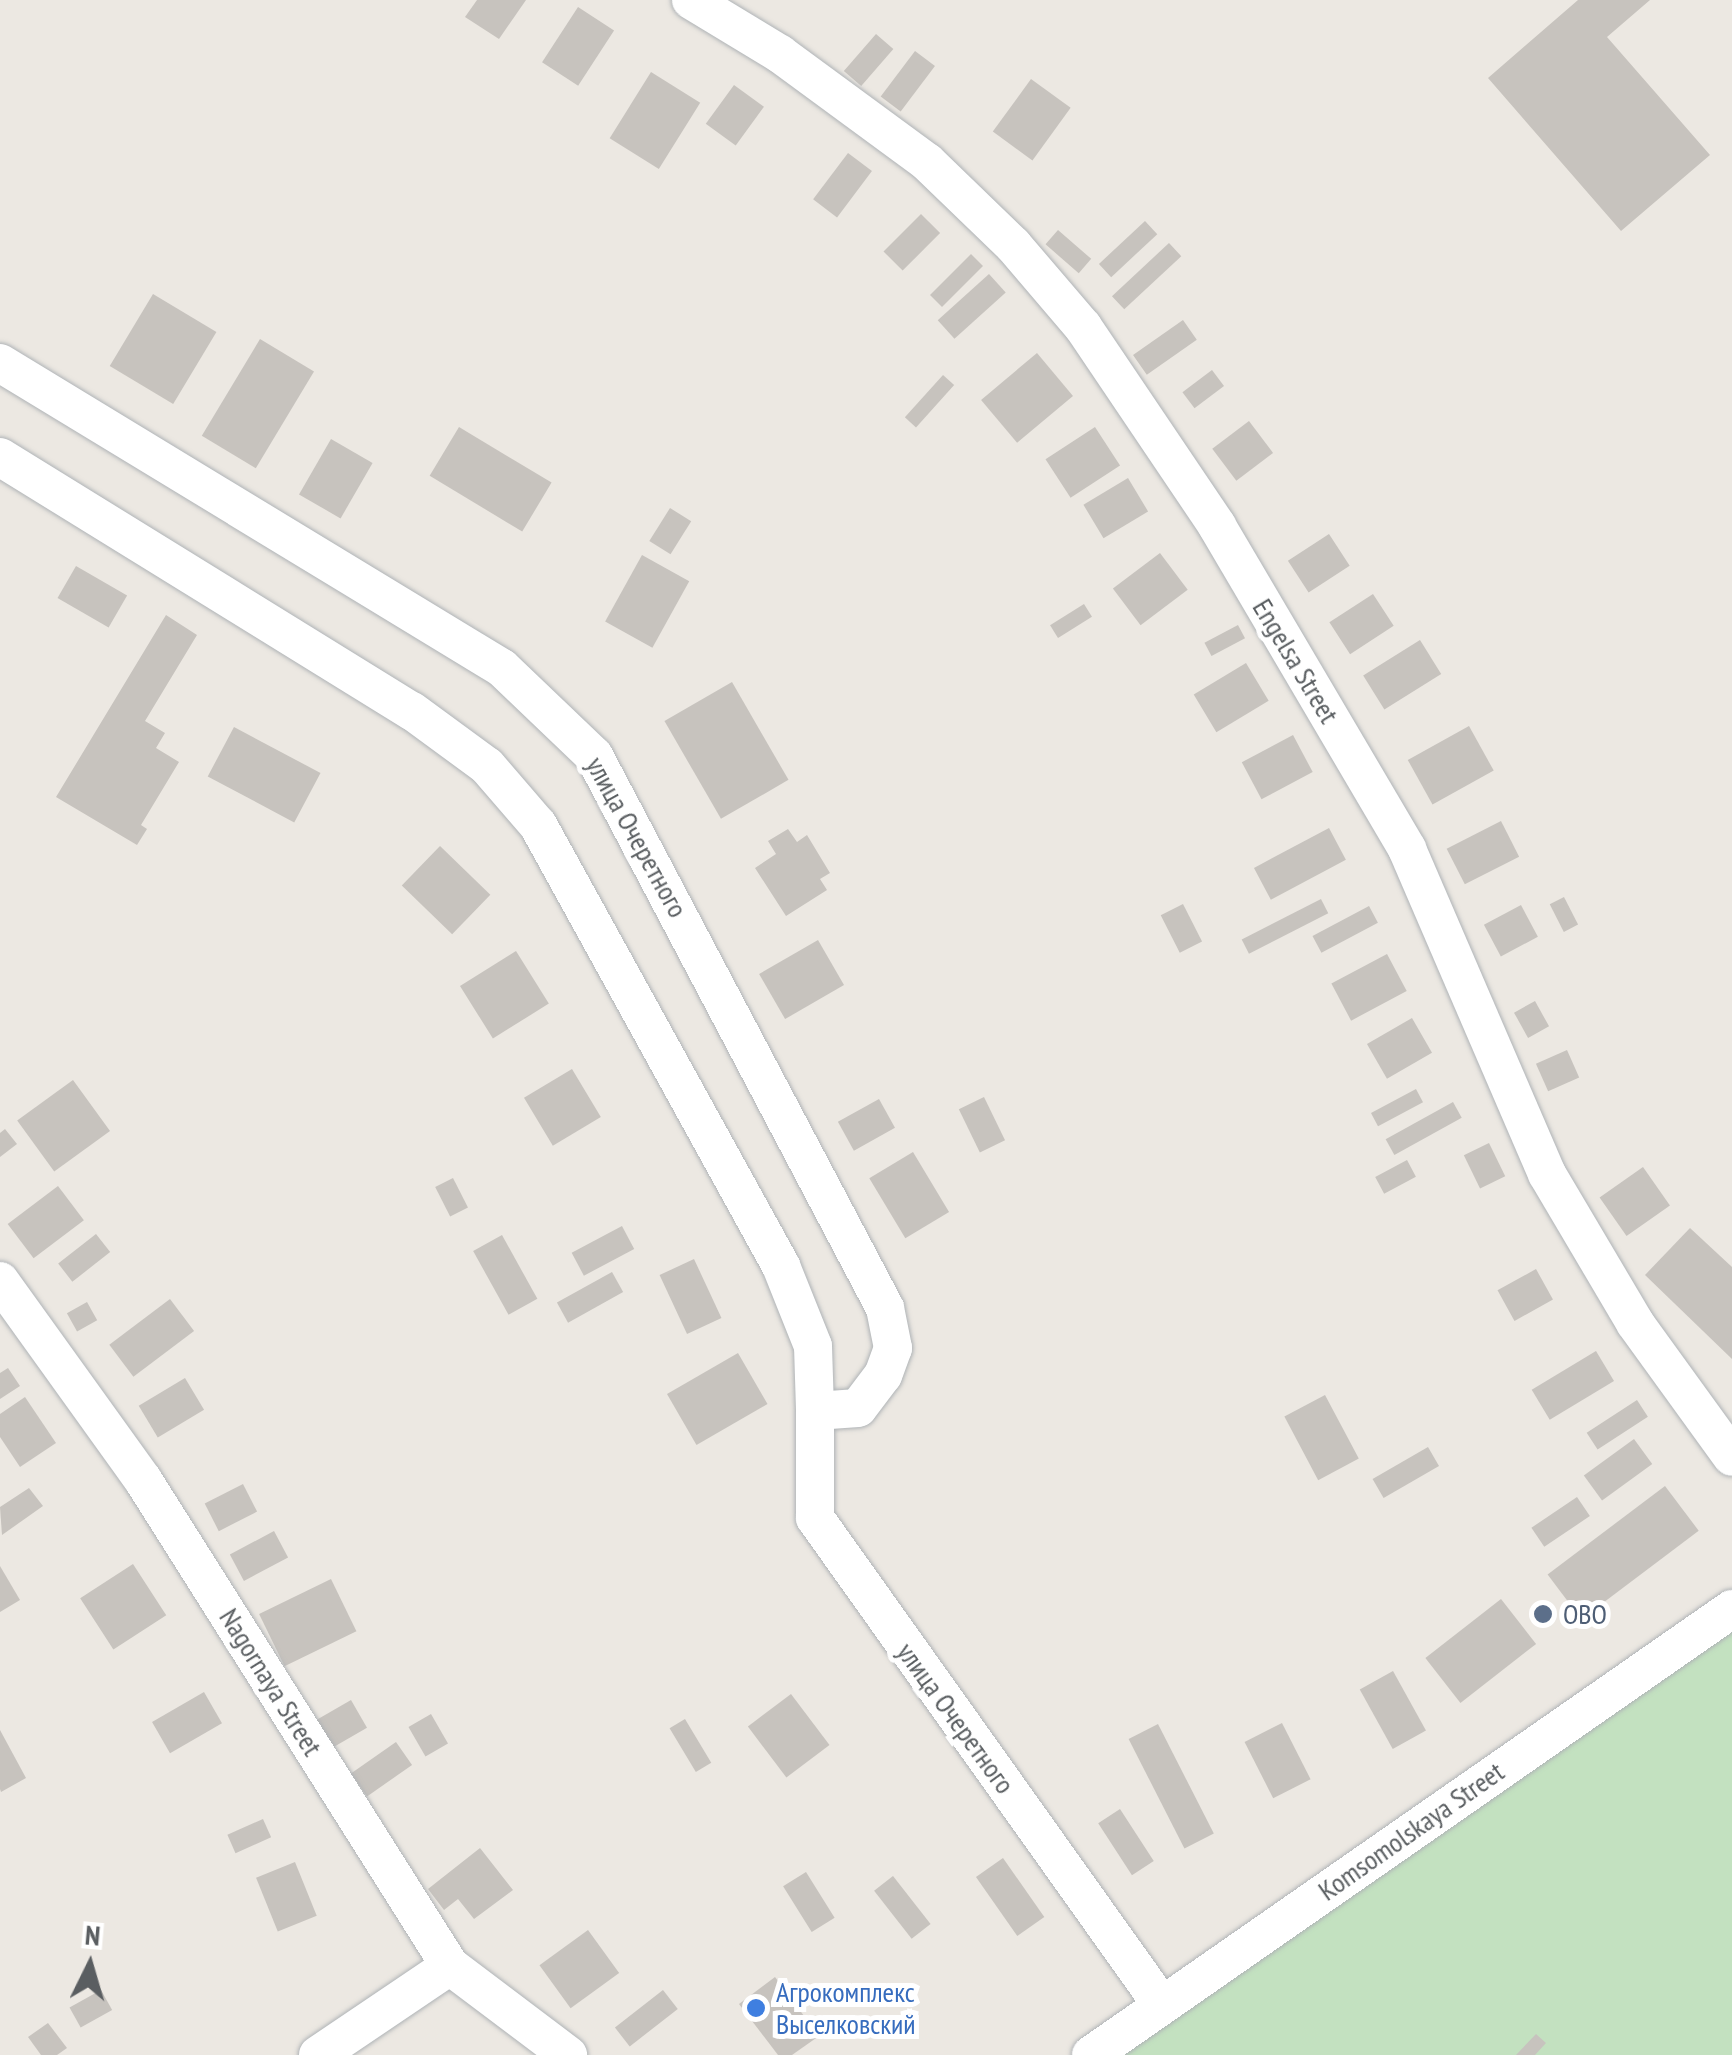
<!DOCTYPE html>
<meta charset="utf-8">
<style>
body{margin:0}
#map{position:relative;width:1732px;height:2055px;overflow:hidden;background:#ece8e2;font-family:"PT Sans Narrow",sans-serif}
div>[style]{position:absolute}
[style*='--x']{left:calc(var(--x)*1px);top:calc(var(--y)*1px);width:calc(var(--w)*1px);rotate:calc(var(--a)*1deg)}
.green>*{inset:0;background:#c3e1c0}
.building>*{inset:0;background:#c7c3be;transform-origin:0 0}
.roads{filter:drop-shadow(0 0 2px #afb3b6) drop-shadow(0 0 2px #afb3b6)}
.street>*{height:38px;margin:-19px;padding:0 19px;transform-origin:19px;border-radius:19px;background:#fff}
.dots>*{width:28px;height:28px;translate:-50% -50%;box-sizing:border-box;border:5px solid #fff;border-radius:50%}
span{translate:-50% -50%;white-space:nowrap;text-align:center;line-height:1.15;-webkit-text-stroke:10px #fff;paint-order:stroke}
.street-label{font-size:28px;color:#5a5e61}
.service-label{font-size:28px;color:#4e5e75}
.left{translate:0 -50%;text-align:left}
.shop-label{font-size:28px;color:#366cbe}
.north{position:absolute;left:40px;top:1915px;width:100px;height:100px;-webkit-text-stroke:8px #fff;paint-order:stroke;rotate:5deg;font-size:28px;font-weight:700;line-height:40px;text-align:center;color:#5a5e61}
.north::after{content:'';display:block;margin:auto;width:35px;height:45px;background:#5a5e61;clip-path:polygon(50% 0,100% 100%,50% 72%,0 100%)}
</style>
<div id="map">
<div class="green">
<div style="clip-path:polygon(1732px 1629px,1732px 2055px,1110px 2055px)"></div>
</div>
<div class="building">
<div style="clip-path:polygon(477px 0,526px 0,499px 39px,465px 17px)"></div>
<div style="clip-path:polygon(1578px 0,1650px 0,1607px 37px,1710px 155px,1621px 231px,1488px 78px)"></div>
<div style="left:578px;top:7px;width:43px;height:66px;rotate:33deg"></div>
<div style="left:876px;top:34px;width:23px;height:49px;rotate:41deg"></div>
<div style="left:915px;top:51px;width:25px;height:57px;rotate:37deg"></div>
<div style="left:651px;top:72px;width:58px;height:78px;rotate:32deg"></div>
<div style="left:1031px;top:79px;width:49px;height:65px;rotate:36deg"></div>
<div style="left:734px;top:85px;width:37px;height:48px;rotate:36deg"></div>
<div style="left:848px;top:153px;width:30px;height:58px;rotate:37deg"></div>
<div style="left:921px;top:214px;width:27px;height:53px;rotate:45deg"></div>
<div style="left:1145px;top:221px;width:18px;height:63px;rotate:47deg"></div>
<div style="left:1058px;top:230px;width:44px;height:19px;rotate:41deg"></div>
<div style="left:1169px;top:243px;width:18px;height:78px;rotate:47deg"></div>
<div style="left:971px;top:254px;width:17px;height:58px;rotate:45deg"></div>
<div style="left:989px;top:274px;width:25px;height:69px;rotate:48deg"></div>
<div style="left:153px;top:294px;width:74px;height:84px;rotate:31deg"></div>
<div style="left:1183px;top:320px;width:24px;height:61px;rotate:55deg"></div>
<div style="left:260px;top:339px;width:63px;height:113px;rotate:31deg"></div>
<div style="left:1037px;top:353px;width:56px;height:73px;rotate:50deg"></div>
<div style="left:1212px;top:370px;width:20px;height:37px;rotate:53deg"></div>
<div style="left:943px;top:375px;width:15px;height:57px;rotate:42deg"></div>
<div style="left:1249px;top:421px;width:40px;height:46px;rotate:53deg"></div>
<div style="left:459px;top:427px;width:108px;height:57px;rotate:31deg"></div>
<div style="left:1095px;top:427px;width:46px;height:59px;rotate:57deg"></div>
<div style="left:331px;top:439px;width:48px;height:64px;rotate:30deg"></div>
<div style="left:1128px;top:478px;width:39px;height:52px;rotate:59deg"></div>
<div style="left:670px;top:508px;width:25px;height:39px;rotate:32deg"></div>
<div style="left:1329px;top:534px;width:38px;height:49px;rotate:57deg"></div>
<div style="left:1160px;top:553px;width:46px;height:59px;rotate:53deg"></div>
<div style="left:642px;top:555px;width:54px;height:76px;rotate:29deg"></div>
<div style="left:76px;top:566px;width:59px;height:37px;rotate:30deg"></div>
<div style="left:1373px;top:594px;width:38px;height:52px;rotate:57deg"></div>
<div style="left:1084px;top:604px;width:15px;height:40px;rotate:58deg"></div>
<div style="clip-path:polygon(166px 615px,197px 635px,145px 721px,165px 733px,156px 748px,179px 762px,141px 825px,147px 829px,137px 845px,56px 797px)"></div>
<div style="left:1238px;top:625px;width:15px;height:38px;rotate:62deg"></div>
<div style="left:1420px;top:640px;width:40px;height:67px;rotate:58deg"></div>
<div style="left:1246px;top:663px;width:44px;height:61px;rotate:59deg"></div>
<div style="left:732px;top:682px;width:113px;height:78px;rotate:60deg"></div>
<div style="left:1469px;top:726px;width:51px;height:70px;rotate:61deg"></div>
<div style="left:234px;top:727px;width:98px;height:56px;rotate:28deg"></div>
<div style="left:1293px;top:735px;width:42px;height:58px;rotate:62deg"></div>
<div style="left:1501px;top:821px;width:40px;height:61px;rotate:63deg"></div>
<div style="left:1329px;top:828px;width:36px;height:85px;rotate:62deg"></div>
<div style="clip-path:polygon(788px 829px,797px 842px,807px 835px,830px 873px,820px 879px,827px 890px,786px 916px,755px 868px,776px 854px,768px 841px)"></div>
<div style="left:440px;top:846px;width:70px;height:55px;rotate:44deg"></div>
<div style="left:1564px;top:897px;width:31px;height:16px;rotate:63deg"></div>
<div style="left:1321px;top:899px;width:16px;height:89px;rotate:63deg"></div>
<div style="left:1183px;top:904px;width:42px;height:25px;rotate:63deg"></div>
<div style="left:1521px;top:905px;width:36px;height:42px;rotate:62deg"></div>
<div style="left:1369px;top:906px;width:19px;height:64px;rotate:62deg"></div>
<div style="left:818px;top:940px;width:52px;height:68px;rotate:60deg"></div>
<div style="left:516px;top:951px;width:62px;height:66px;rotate:58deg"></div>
<div style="left:1387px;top:954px;width:42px;height:63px;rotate:62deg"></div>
<div style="left:1535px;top:1001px;width:29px;height:24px;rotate:61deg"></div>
<div style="left:1412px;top:1018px;width:40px;height:52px;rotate:60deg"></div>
<div style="left:1567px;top:1050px;width:30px;height:34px;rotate:66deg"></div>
<div style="left:572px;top:1069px;width:56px;height:56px;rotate:59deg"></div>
<div style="left:73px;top:1080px;width:63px;height:69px;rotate:54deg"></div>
<div style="left:1416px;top:1089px;width:15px;height:51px;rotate:62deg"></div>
<div style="left:984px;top:1097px;width:48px;height:28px;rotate:64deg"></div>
<div style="left:879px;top:1099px;width:33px;height:47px;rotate:61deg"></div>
<div style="left:1453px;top:1102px;width:18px;height:77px;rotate:61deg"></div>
<div style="clip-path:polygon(5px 1129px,17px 1144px,0 1157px,0 1133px)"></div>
<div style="left:1489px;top:1143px;width:37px;height:28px;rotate:64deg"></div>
<div style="left:913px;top:1152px;width:70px;height:51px;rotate:59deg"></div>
<div style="left:1407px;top:1160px;width:19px;height:36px;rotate:62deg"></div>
<div style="left:1643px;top:1167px;width:47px;height:53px;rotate:55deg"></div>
<div style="left:453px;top:1178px;width:33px;height:20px;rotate:63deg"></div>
<div style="left:58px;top:1186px;width:43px;height:63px;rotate:53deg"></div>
<div style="left:622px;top:1226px;width:26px;height:57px;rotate:62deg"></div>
<div style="clip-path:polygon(1690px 1228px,1732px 1267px,1732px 1359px,1645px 1275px)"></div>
<div style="left:96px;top:1234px;width:23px;height:48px;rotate:52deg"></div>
<div style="left:502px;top:1235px;width:73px;height:33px;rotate:61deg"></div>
<div style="left:694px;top:1259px;width:65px;height:38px;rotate:65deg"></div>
<div style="left:1536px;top:1269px;width:35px;height:44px;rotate:61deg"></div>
<div style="left:612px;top:1272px;width:23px;height:63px;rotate:61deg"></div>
<div style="left:170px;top:1299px;width:40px;height:76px;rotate:53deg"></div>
<div style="left:87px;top:1302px;width:21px;height:23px;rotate:61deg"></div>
<div style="left:1596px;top:1351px;width:35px;height:75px;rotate:59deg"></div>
<div style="left:738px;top:1353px;width:59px;height:82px;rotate:60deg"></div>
<div style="clip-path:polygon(8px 1368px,20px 1386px,0 1399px,0 1373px)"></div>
<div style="left:185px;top:1378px;width:37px;height:54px;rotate:59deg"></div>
<div style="left:1325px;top:1395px;width:72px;height:46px;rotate:62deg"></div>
<div style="clip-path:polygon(25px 1397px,56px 1443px,20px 1467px,0 1437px,0 1414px)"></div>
<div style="left:1637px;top:1400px;width:20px;height:60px;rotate:57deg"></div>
<div style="left:1634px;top:1439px;width:31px;height:62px;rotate:54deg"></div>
<div style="left:1428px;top:1447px;width:22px;height:64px;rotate:60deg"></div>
<div style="left:243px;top:1484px;width:31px;height:43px;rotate:63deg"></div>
<div style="left:1665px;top:1486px;width:56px;height:147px;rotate:53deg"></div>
<div style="clip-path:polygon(29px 1488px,43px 1506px,2px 1535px,0 1507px)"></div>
<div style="left:1577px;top:1497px;width:23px;height:55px;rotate:56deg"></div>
<div style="left:274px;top:1531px;width:30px;height:50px;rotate:62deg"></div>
<div style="left:133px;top:1564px;width:61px;height:63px;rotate:57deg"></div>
<div style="clip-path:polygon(0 1566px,20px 1600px,0 1612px)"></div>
<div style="left:331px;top:1579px;width:58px;height:80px;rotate:64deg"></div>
<div style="left:1501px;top:1599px;width:57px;height:96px;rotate:52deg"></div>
<div style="left:1393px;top:1671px;width:68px;height:38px;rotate:61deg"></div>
<div style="left:204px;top:1692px;width:36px;height:60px;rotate:60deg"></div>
<div style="left:791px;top:1694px;width:64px;height:54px;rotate:53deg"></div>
<div style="left:351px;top:1700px;width:32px;height:40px;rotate:60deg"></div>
<div style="left:431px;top:1714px;width:34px;height:26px;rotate:60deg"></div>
<div style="left:685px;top:1719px;width:51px;height:18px;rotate:59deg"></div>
<div style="left:1282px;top:1723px;width:63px;height:42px;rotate:63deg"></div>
<div style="left:1158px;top:1724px;width:123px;height:33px;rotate:63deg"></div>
<div style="clip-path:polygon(0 1730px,26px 1778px,1px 1792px,0 1789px)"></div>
<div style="left:396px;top:1742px;width:28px;height:55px;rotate:55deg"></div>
<div style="left:1120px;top:1809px;width:62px;height:26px;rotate:57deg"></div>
<div style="left:263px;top:1819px;width:20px;height:39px;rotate:66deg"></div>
<div style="clip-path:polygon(480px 1848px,513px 1890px,474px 1919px,458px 1899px,444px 1910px,428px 1889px)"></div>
<div style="left:1003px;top:1858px;width:72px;height:33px;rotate:55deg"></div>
<div style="left:295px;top:1862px;width:58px;height:42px;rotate:68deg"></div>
<div style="left:806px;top:1872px;width:54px;height:27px;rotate:58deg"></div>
<div style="left:893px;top:1876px;width:61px;height:24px;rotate:52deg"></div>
<div style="left:588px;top:1930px;width:53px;height:60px;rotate:54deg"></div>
<div style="clip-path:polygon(775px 1977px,819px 2036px,792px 2055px,778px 2055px,739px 2004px)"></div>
<div style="left:101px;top:1990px;width:23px;height:36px;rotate:61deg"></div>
<div style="left:663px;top:1990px;width:24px;height:61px;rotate:52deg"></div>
<div style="clip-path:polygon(48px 2023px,67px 2048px,57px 2055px,41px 2055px,28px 2037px)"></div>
<div style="clip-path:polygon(1536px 2034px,1546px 2043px,1535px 2055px,1516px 2055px)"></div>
</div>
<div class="roads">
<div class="street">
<div style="--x:691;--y:0;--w:104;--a:31.2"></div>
<div style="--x:780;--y:54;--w:182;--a:36.3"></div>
<div style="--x:927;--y:162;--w:120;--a:44"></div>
<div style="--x:1013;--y:245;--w:108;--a:49.5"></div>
<div style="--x:1083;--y:327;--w:240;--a:56"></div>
<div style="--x:1217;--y:526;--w:375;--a:59.5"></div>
<div style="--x:1407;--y:849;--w:354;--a:66.7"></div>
<div style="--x:1547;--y:1174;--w:173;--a:59.4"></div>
<div style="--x:1635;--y:1323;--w:165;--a:54.1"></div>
<div style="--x:0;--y:363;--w:587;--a:31.28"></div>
<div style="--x:502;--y:668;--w:127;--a:43.7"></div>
<div style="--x:594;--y:756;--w:624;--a:62.2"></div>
<div style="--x:885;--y:1308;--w:41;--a:78.7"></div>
<div style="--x:893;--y:1348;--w:29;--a:110"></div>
<div style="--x:883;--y:1375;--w:41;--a:127.1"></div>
<div style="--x:858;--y:1408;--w:43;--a:176"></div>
<div style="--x:815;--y:1411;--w:107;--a:90"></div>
<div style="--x:815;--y:1518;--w:597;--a:54.55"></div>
<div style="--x:0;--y:457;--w:484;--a:31.7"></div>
<div style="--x:412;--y:711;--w:93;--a:36.3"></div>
<div style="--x:487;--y:766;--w:78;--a:49.2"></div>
<div style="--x:538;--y:825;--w:504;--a:61.14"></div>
<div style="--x:781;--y:1266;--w:86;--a:68.2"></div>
<div style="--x:813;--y:1346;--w:65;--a:88.2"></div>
<div style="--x:0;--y:1281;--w:245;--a:54.3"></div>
<div style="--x:143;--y:1480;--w:575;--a:57.72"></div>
<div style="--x:450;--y:1966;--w:148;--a:37"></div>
<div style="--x:318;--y:2055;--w:159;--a:-34"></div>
<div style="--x:1091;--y:2055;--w:781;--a:-34.83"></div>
</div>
</div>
<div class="dots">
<div style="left:1543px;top:1614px;background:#5c6f8a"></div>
<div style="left:756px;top:2008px;background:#3f7fe0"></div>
</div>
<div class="street-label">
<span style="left:1296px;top:661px;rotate:59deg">Engelsa Street</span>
<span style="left:637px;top:837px;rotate:61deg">улица Очеретного</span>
<span style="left:271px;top:1682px;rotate:58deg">Nagornaya Street</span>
<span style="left:956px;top:1718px;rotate:54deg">улица Очеретного</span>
<span style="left:1411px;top:1831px;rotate:-35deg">Komsomolskaya Street</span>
</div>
<div class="service-label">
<span class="left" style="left:1563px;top:1614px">ОВО</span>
</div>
<div class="shop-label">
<span class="left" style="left:776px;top:2008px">Агрокомплекс<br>Выселковский</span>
</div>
<div class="north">N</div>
</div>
